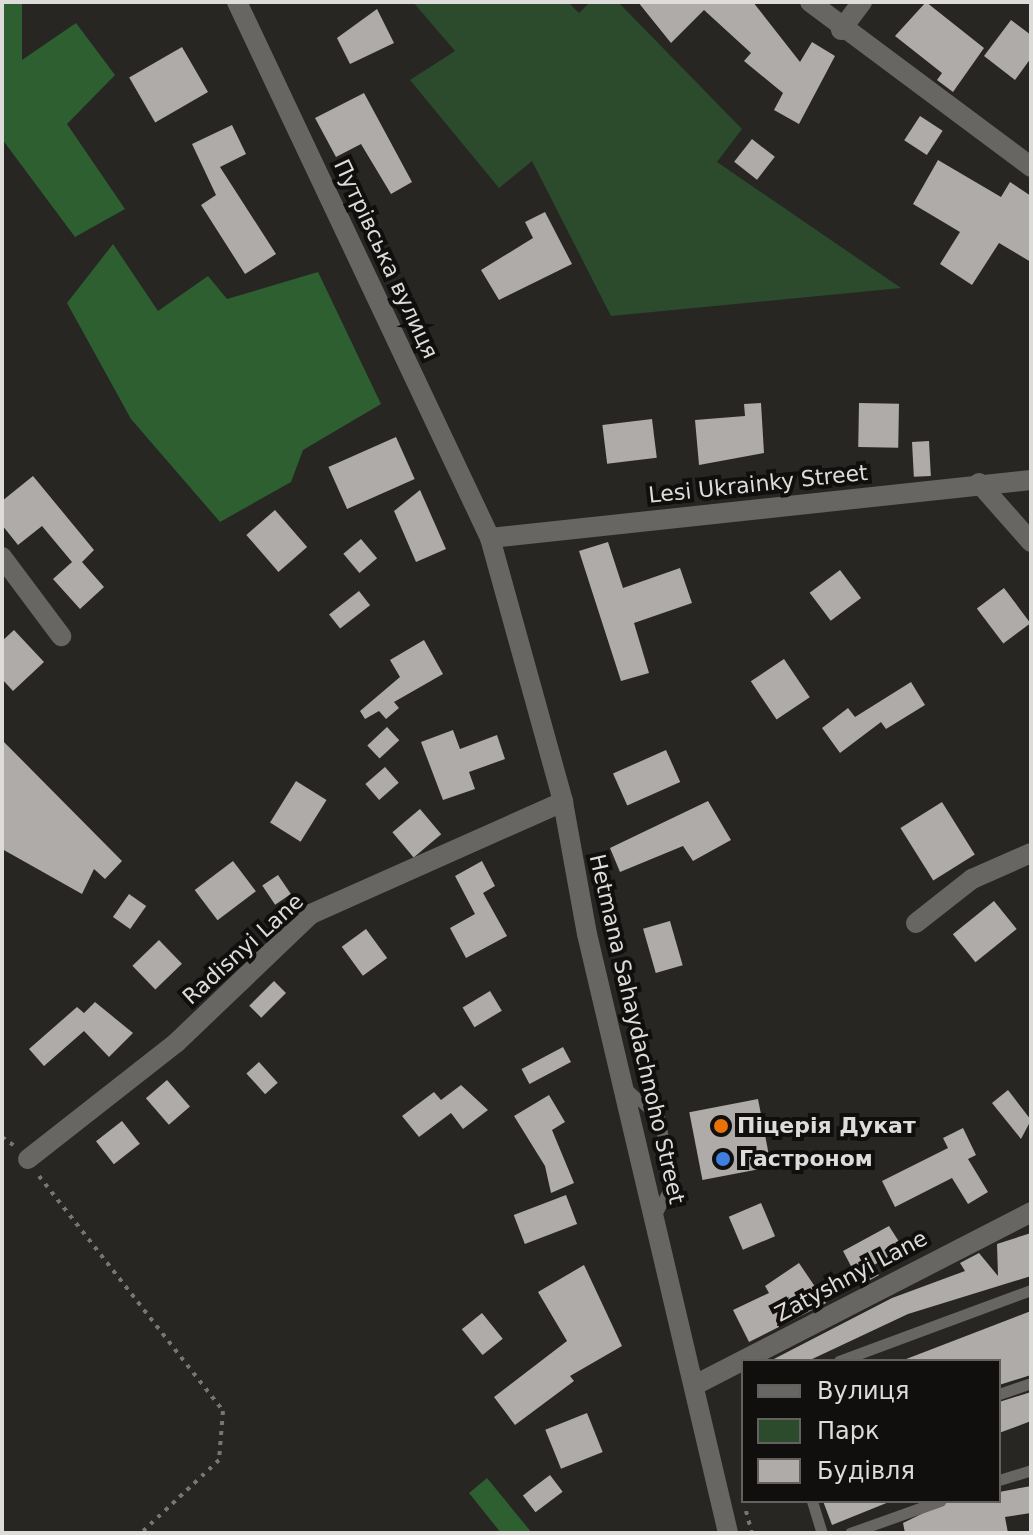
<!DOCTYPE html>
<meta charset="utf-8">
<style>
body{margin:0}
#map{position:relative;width:1033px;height:1535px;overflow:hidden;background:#272623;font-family:"DejaVu Sans",sans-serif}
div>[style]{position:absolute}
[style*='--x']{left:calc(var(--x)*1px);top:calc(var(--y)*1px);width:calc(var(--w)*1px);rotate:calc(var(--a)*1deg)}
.green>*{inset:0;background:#2b4b2c}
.forest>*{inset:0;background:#2d5f30}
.building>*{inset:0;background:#aeaba8;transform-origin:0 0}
.path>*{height:4px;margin-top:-2px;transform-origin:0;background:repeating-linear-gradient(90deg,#777673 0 4px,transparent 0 10px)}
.service>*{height:11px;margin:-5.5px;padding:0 5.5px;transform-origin:5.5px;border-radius:5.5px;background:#686663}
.minor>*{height:20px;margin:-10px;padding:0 10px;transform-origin:10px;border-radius:10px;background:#686663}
.secondary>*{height:20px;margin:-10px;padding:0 10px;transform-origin:10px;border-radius:10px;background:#686663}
.dots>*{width:22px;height:22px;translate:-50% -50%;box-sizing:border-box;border:4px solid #100f0e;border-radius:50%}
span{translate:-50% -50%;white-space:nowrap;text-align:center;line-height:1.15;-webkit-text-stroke:8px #100f0e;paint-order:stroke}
.street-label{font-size:22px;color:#dddcda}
.poi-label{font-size:22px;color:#dddcda;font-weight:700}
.left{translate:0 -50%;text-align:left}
.frame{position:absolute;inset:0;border:4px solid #dddcda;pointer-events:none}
.legend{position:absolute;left:741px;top:1359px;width:260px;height:144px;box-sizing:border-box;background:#100f0e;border:2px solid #626160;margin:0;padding:10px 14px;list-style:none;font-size:24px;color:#dddcda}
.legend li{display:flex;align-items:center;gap:16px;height:40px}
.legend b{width:40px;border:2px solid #626160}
</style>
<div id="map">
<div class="green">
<div style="clip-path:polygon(413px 2px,568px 2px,579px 13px,590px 2px,618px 2px,742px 129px,717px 162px,901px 288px,611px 316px,532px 161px,499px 188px,410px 80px,455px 51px)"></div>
</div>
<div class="forest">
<div style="clip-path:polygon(2px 2px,22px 2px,22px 60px,76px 23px,115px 75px,67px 124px,125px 209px,75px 237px,2px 139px)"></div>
<div style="clip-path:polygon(113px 244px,158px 311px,208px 276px,227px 299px,318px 272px,381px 404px,303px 450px,291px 482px,220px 522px,131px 419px,67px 303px)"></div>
<div style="clip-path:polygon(487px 1478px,532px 1533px,501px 1533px,469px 1493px)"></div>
</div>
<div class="building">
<div style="clip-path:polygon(638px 2px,753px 2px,800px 62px,812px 42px,835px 56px,799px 124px,774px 110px,783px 93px,744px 61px,751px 53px,704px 10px,671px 43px)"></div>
<div style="clip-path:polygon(926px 2px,984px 48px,953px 92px,937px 80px,942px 73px,895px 36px)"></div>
<div style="clip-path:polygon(377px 9px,394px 43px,350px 64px,337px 38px)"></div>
<div style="clip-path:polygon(1011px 20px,1031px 35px,1031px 58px,1015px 80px,984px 56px)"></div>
<div style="left:182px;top:47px;width:52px;height:61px;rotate:60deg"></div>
<div style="clip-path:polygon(364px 93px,412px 182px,391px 194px,361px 144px,336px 157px,315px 118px)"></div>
<div style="left:920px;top:116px;width:27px;height:29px;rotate:33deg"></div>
<div style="clip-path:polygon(232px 125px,246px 154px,220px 167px,276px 254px,245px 274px,201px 205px,216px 195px,192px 144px)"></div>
<div style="left:752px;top:139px;width:29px;height:29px;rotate:38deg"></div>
<div style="clip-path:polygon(938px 160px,1001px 197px,1010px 182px,1031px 196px,1031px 262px,999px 243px,972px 285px,940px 264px,960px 232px,913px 204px)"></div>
<div style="clip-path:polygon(545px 212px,572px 264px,499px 300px,481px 270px,533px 238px,525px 222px)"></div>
<div style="clip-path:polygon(761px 403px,764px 453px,699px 465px,695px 420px,745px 416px,744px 404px)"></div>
<div style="left:859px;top:403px;width:40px;height:44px;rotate:1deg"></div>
<div style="left:652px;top:419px;width:39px;height:50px;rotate:83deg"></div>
<div style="left:396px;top:437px;width:46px;height:74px;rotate:66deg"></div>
<div style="left:929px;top:441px;width:35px;height:17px;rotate:87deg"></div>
<div style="clip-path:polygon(33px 476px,94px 550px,82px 562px,104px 587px,80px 609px,53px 579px,72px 562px,42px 526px,18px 545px,2px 525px,2px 501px)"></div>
<div style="clip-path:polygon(420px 490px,446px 549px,416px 562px,394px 511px)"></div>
<div style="left:275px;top:510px;width:49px;height:38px;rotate:49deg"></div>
<div style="left:361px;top:539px;width:25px;height:23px;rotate:50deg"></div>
<div style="clip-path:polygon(608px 542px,623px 588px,680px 568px,692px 603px,634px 623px,649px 673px,621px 681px,579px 551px)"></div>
<div style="left:840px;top:570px;width:35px;height:38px;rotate:53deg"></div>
<div style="left:1004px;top:588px;width:44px;height:34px;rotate:53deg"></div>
<div style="left:359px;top:591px;width:18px;height:38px;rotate:52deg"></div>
<div style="clip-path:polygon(14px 630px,44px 662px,13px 691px,2px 679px,2px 641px)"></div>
<div style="clip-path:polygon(424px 640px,443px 674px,394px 702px,399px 708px,386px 719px,379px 711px,365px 719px,360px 711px,400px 677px,390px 660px)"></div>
<div style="left:784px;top:659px;width:46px;height:40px;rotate:56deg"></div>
<div style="clip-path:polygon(911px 682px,925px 705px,886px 729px,881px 722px,840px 753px,822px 728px,848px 708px,855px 717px)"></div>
<div style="left:387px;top:727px;width:18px;height:27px;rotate:47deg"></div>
<div style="clip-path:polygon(453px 730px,460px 749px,497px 735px,505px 759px,469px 772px,475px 789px,443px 800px,421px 742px)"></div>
<div style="clip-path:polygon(2px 740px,122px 861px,105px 879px,94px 869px,82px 894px,2px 849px)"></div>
<div style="left:666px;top:750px;width:35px;height:58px;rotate:66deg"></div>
<div style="left:385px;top:767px;width:21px;height:26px;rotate:49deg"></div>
<div style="left:296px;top:781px;width:36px;height:49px;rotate:32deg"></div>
<div style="clip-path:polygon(708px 801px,731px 840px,693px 861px,683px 846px,620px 872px,610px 848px)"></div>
<div style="left:942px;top:802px;width:62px;height:49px;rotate:58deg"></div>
<div style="left:420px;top:809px;width:33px;height:36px;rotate:50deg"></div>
<div style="left:233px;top:861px;width:38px;height:48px;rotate:53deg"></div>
<div style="clip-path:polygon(482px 861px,495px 886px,483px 893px,507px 936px,466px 958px,450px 928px,475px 914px,455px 876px)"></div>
<div style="left:278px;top:875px;width:23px;height:19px;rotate:56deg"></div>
<div style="left:129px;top:894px;width:21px;height:28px;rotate:35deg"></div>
<div style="left:994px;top:901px;width:36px;height:53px;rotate:51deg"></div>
<div style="left:670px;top:921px;width:46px;height:28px;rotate:74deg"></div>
<div style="left:366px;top:929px;width:36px;height:30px;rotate:54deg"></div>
<div style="left:159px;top:940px;width:33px;height:37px;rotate:46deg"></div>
<div style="left:274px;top:981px;width:17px;height:35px;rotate:45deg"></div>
<div style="left:490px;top:991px;width:23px;height:32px;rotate:59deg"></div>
<div style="clip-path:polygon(95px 1002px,133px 1033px,109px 1057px,84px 1031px,44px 1066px,29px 1049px,77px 1007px,84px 1013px)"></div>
<div style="left:563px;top:1047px;width:17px;height:47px;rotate:62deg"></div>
<div style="left:259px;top:1062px;width:28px;height:17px;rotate:48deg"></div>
<div style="left:167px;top:1080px;width:35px;height:28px;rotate:49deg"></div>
<div style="clip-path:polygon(461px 1085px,488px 1110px,463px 1129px,451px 1113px,419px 1137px,402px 1116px,434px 1092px,441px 1100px)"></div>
<div style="clip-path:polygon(1008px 1090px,1031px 1120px,1021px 1139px,992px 1103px)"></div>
<div style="clip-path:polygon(549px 1095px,565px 1122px,552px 1130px,574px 1183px,551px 1193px,545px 1166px,514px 1116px)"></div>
<div style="left:758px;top:1099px;width:69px;height:70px;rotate:79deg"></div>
<div style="left:122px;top:1121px;width:29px;height:33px;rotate:52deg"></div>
<div style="clip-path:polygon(963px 1128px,976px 1155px,968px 1159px,988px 1192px,968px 1204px,952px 1178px,895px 1207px,882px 1181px,948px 1148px,943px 1138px)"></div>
<div style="left:566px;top:1195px;width:31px;height:56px;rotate:69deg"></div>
<div style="left:761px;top:1203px;width:36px;height:35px;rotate:67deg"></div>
<div style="clip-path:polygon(889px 1226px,903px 1248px,874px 1265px,879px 1275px,861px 1285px,843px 1251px)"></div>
<div style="clip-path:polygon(1031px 1233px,1031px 1276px,908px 1314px,808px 1361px,770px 1361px,892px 1298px,965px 1271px,960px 1263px,979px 1253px,998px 1276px,997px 1244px)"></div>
<div style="clip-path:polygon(799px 1263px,826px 1303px,749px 1342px,733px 1310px,769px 1293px,765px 1286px)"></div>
<div style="clip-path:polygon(584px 1265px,622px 1346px,570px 1376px,574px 1381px,515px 1425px,494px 1397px,567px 1341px,538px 1292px)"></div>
<div style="clip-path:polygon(1031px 1311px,1031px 1375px,999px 1385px,999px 1361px,901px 1361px)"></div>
<div style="left:482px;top:1313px;width:33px;height:26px;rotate:51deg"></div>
<div style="clip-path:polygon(1031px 1392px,1031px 1421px,999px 1433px,999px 1402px)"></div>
<div style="left:587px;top:1413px;width:42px;height:45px;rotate:68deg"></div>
<div style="left:550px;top:1475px;width:21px;height:34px;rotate:53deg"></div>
<div style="clip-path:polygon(1031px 1486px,1031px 1513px,1005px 1517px,1008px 1533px,905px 1533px,903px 1523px,948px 1501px,999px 1501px,999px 1492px)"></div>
<div style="clip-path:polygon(823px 1501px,889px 1501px,889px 1502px,832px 1525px)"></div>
</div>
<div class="path">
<div style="--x:2;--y:1137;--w:14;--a:36"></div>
<div style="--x:39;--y:1176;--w:298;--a:51.9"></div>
<div style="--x:223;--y:1411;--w:49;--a:94.7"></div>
<div style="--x:219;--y:1460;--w:107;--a:136.9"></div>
<div style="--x:746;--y:1511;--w:23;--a:75"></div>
</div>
<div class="service">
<div style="--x:627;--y:1089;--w:43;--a:42.2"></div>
<div style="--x:659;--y:1118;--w:65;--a:78.5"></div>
<div style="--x:672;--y:1182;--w:39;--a:116"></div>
<div style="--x:839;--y:1361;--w:205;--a:-20.3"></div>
<div style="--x:999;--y:1394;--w:34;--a:-19"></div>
<div style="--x:999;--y:1480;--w:34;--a:-17"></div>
<div style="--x:812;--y:1501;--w:34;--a:73"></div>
<div style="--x:850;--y:1533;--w:96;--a:-19.6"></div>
</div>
<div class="minor">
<div style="--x:810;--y:2;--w:276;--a:36.7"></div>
<div style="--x:841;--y:30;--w:35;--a:-53"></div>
<div style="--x:979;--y:483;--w:79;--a:48.6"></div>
<div style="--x:490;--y:538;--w:544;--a:-6.12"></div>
<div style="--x:2;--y:557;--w:99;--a:53.2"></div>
<div style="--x:916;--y:923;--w:71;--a:-38.2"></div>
<div style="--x:972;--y:879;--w:64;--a:-23.8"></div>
<div style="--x:28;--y:1159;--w:188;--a:-38.1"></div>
<div style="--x:176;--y:1043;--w:187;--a:-43.7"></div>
<div style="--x:311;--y:914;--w:276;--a:-24"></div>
<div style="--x:695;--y:1385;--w:378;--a:-27.2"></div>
</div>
<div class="secondary">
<div style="--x:237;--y:2;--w:593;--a:64.73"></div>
<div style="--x:490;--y:538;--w:274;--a:74.5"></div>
<div style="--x:563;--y:802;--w:134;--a:79.7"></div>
<div style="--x:587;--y:934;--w:615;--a:76.75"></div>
</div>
<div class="dots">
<div style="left:721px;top:1126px;background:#e8710a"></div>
<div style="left:723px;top:1159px;background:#3f7fe0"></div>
</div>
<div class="street-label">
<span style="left:386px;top:259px;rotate:65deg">Путрівська вулиця</span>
<span style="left:758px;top:484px;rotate:-6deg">Lesi Ukrainky Street</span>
<span style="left:243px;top:949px;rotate:-42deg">Radisnyi Lane</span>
<span style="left:637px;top:1029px;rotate:77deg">Hetmana Sahaydachnoho Street</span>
<span style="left:851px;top:1276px;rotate:-28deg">Zatyshnyi Lane</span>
</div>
<div class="poi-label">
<span class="left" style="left:737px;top:1126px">Піцерія Дукат</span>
<span class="left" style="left:739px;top:1159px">Гастроном</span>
</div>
<div class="frame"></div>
<ul class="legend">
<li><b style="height:10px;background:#686663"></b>Вулиця</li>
<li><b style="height:22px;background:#2b4b2c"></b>Парк</li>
<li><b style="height:22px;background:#aeaba8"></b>Будівля</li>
</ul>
</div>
